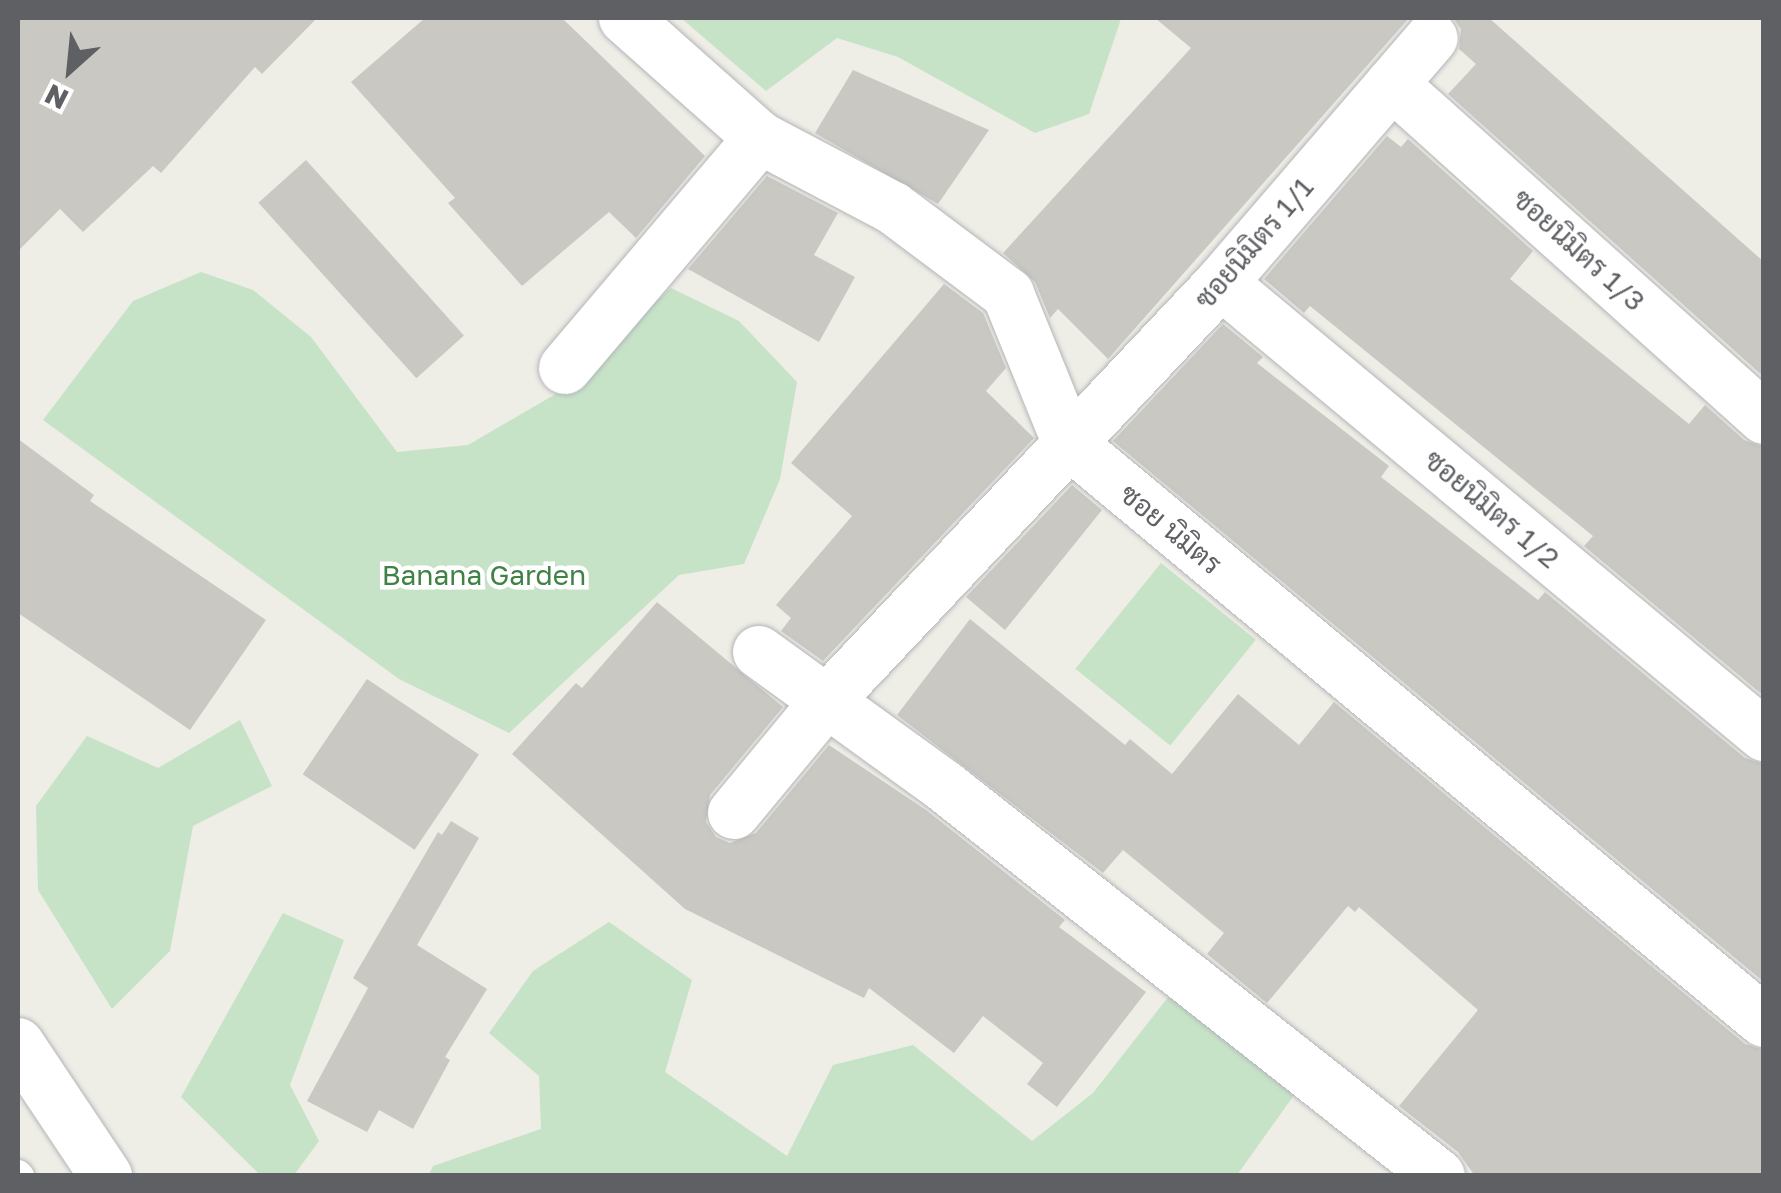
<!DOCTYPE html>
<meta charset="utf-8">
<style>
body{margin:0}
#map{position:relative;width:1781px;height:1193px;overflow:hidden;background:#eeede6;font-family:"Golos Text",Sarabun,sans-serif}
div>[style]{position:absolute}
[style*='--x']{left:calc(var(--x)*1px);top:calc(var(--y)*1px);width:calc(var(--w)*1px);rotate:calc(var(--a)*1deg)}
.green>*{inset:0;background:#c6e3c7;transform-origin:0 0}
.building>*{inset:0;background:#cac8c2;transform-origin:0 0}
.roads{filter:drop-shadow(0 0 2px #b3b5b9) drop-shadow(0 0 2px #b3b5b9)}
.lane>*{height:28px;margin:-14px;padding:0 14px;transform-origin:14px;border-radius:14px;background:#fff}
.street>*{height:52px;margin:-26px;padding:0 26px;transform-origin:26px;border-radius:26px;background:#fff}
span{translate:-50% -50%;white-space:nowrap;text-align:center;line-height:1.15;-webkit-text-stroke:9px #fff;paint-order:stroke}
.street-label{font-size:28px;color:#5e6064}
.park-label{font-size:28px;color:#408145}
.frame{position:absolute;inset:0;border:20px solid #5e6064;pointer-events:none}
.north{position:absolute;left:20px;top:20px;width:100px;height:100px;-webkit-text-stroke:8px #fff;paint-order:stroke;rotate:207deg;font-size:28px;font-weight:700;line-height:40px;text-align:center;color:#5e6064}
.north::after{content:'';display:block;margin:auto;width:35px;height:45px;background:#5e6064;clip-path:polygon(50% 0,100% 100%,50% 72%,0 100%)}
</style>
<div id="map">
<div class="green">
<div style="clip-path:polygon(681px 18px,1119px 18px,1121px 19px,1089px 114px,1035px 133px,898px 57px,837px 38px,766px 91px)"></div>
<div style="clip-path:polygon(201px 272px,253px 290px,311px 337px,397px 452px,468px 445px,554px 395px,671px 288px,739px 321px,797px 382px,780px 479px,744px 564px,679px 575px,509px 733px,399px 679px,43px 420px,133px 301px)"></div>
<div style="left:1161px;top:563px;width:122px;height:136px;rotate:39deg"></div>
<div style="clip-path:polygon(240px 720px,272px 786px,193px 826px,170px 951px,112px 1009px,38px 890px,36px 806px,87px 736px,158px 768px)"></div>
<div style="clip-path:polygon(283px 913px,344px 940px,290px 1085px,319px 1141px,294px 1175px,260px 1175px,181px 1097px)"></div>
<div style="clip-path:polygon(609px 922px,692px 980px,665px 1072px,787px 1156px,833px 1065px,913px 1045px,1032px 1141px,1093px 1093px,1169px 996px,1299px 1088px,1237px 1175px,428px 1176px,433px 1166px,541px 1129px,539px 1076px,489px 1033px,533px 971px)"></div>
</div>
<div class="building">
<div style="clip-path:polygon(18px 18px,317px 18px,262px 74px,255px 67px,161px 173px,153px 166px,83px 232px,60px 209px,18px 251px)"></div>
<div style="clip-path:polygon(425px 18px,562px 18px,705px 156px,636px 238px,609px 212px,522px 286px,448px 203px,455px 198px,351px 82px)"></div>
<div style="clip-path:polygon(1155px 18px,1409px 18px,1108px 359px,1058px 309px,1050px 318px,1035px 282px,1003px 253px,1191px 48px)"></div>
<div style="clip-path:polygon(1453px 18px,1489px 18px,1764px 262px,1764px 377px,1448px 94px,1476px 64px,1459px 49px,1461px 29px)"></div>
<div style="clip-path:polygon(853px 70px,989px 130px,938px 204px,815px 133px)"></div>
<div style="clip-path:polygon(1387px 136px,1401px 147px,1408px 139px,1533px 251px,1510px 279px,1689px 424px,1705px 405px,1744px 440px,1764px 447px,1764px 696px,1584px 546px,1593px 536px,1310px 306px,1304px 313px,1264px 279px)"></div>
<div style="left:306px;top:160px;width:236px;height:64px;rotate:48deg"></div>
<div style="clip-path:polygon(767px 176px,838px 213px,814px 255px,855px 277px,819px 342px,688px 269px)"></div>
<div style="clip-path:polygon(944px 284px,983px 313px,1006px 368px,986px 391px,1034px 438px,823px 661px,781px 631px,791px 618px,776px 605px,852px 516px,791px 463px)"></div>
<div style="clip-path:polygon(1223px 324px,1263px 357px,1257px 363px,1389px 466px,1381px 477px,1538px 600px,1545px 592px,1745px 758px,1764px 764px,1764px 982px,1113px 441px)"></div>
<div style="clip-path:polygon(18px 439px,94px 495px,90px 501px,266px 620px,190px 730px,18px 613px)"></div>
<div style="clip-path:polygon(1072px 485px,1102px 510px,1005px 630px,966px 597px)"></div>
<div style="clip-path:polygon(657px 602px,783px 707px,710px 795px,706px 822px,716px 837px,730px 843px,756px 833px,829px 745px,926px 810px,1065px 920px,1059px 927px,1146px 992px,1057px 1107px,1027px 1084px,1043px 1063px,983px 1016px,954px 1053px,869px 988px,864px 998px,685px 909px,512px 754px,576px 683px,582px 688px)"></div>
<div style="clip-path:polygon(970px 619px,1125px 745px,1130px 739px,1172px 774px,1238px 694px,1299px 745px,1334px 702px,1745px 1044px,1764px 1050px,1764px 1176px,1475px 1176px,1458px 1152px,1399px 1106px,1478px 1010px,1359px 907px,1355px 912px,1348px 906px,1267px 1003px,1207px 954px,1224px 933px,1123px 850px,1103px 873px,897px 715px)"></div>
<div style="left:367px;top:679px;width:135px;height:115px;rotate:34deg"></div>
<div style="clip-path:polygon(451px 821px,479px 838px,417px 945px,487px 989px,445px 1057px,450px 1060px,413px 1129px,379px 1110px,367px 1132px,307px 1101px,368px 988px,353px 978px,438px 832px,442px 835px)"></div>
</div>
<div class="roads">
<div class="lane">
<div style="--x:18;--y:1174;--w:3;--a:45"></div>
</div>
<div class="street">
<div style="--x:625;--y:18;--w:181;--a:41.6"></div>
<div style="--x:760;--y:138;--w:150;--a:27.8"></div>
<div style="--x:893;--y:208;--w:144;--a:36.8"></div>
<div style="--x:1008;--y:294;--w:160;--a:67.9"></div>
<div style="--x:1068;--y:442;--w:905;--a:39.76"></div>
<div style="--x:1392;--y:84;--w:500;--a:41.9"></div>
<div style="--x:1221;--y:283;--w:707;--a:39.77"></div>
<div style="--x:565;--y:368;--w:302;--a:-49.7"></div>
<div style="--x:759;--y:652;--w:228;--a:35.9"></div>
<div style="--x:944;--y:786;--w:630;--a:38.23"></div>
<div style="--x:734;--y:813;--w:143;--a:-50.4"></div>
<div style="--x:825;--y:703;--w:577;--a:-46.68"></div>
<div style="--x:1221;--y:283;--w:323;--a:-49.3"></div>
<div style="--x:18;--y:1044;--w:159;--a:56.3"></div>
</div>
</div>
<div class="street-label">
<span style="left:1254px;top:243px;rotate:-49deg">ซอยนิมิตร 1/1</span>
<span style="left:1579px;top:250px;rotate:42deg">ซอยนิมิตร 1/3</span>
<span style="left:1492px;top:509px;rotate:40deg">ซอยนิมิตร 1/2</span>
<span style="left:1171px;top:529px;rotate:40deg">ซอย นิมิตร</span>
</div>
<div class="park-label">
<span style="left:484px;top:575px">Banana Garden</span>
</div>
<div class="frame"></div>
<div class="north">N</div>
</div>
